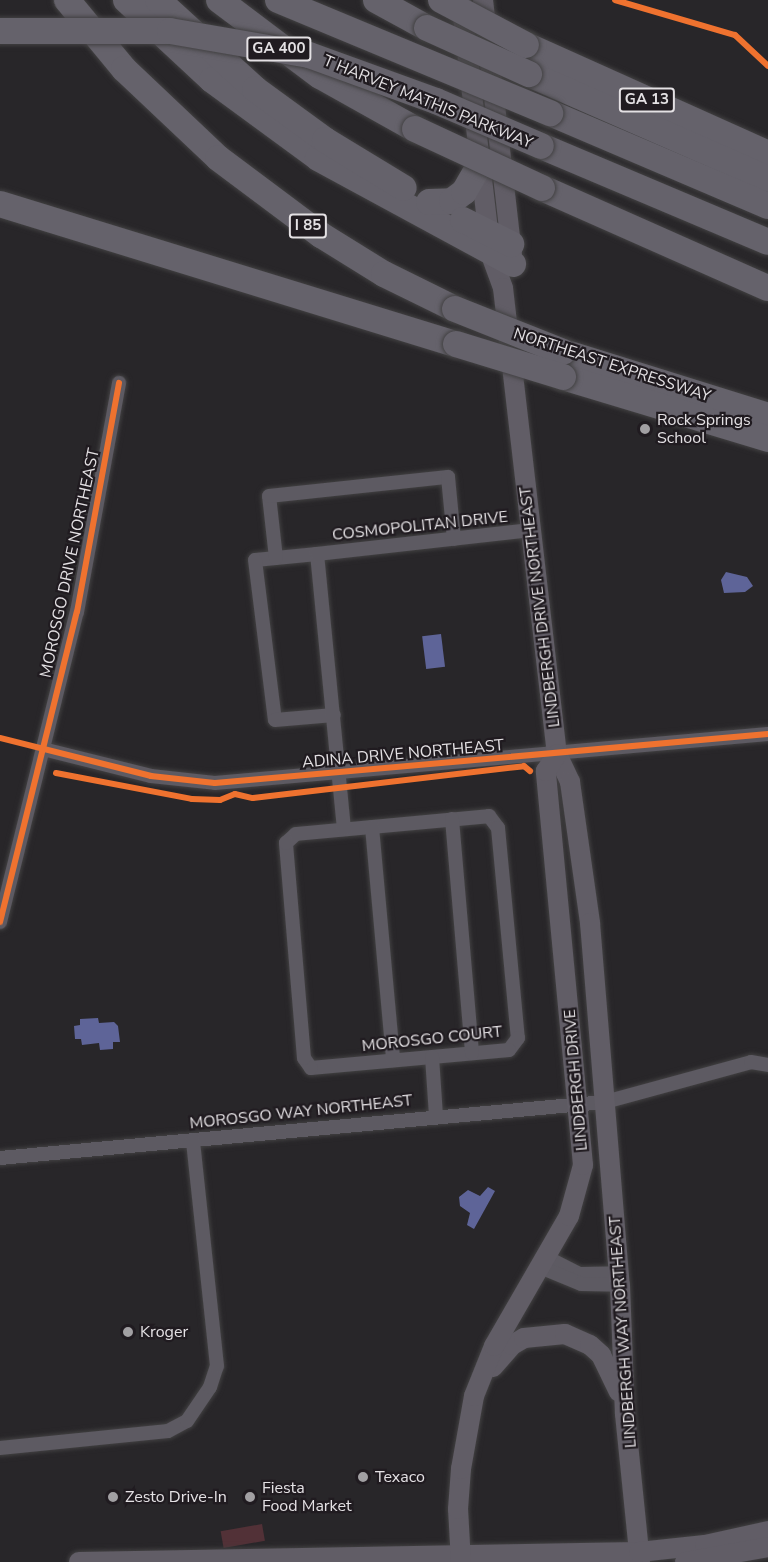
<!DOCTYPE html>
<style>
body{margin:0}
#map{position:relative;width:768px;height:1562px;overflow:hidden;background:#282629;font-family:"Nunito Sans",sans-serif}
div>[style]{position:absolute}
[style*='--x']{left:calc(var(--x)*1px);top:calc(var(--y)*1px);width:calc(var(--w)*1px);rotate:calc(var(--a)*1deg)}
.green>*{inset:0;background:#523137;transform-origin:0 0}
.water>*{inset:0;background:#5e6498;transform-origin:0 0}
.roads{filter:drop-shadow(0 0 2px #424142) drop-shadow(0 0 2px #424142)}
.street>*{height:14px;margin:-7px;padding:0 7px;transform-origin:7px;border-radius:7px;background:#5d5a62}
.secondary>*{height:20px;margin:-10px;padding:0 10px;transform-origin:10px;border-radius:10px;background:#615d66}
.highway>*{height:26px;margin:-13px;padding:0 13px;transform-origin:13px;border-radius:13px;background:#65626b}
.bridges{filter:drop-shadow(0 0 2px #424142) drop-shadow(0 0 2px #424142)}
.highway-bridge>*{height:26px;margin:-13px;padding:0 13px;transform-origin:13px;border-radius:13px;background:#65626b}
.cycleway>*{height:6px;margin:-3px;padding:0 3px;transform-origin:3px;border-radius:3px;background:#ef722f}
.dots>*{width:16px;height:16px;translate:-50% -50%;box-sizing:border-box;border:3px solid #201b20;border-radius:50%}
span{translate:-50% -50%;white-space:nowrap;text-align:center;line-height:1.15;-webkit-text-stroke:4.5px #201b20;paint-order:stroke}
.shield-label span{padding:2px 4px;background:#201b20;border:2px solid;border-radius:4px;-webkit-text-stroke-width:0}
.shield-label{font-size:15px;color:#e4e1e4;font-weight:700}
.street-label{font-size:16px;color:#e4e1e4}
.poi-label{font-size:16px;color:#e4e1e4}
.left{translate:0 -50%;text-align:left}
</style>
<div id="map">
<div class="green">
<div style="left:262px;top:1524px;width:17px;height:42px;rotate:80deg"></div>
</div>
<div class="water">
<div style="clip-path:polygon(726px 572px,747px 577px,753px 586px,745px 592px,724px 593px,721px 580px)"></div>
<div style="left:441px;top:634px;width:33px;height:19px;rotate:83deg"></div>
<div style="clip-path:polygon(98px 1018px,99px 1023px,114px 1022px,118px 1026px,120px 1042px,113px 1042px,113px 1049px,100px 1050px,99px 1043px,82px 1045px,81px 1039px,75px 1039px,74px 1026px,80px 1025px,80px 1019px)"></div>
<div style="clip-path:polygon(488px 1187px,495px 1191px,474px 1229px,467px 1225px,470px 1213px,460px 1206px,459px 1197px,468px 1190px,480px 1196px)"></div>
</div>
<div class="roads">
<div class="street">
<div style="--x:317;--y:554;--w:62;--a:174.5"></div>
<div style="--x:255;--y:560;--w:161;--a:82.9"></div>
<div style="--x:275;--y:720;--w:59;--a:-4.8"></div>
<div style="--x:276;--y:558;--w:62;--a:-96.4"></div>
<div style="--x:269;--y:496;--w:180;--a:-6.1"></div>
<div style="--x:448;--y:477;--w:62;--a:84.5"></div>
<div style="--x:43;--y:749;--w:111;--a:14"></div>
<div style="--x:151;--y:776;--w:64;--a:6.2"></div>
<div style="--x:215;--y:783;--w:555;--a:-5.06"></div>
<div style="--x:489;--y:816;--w:15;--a:53"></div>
<div style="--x:498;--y:828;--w:211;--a:84.6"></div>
<div style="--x:518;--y:1038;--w:15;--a:127"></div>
<div style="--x:509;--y:1050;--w:199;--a:174.8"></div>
<div style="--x:311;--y:1068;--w:12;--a:-125"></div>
<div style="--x:304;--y:1058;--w:216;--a:-94.8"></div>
<div style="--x:286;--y:843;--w:13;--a:-42"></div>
<div style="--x:296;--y:834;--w:194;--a:-5.3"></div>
<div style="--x:452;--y:819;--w:235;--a:85.1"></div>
<div style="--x:372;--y:827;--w:234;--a:84.8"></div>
<div style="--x:344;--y:829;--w:276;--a:-95.6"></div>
<div style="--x:317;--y:554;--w:215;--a:-6.4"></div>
<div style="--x:0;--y:922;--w:319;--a:-76.1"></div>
<div style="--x:77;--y:612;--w:233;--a:-79.6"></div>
<div style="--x:432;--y:1057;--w:59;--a:86.1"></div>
<div style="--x:0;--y:1158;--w:608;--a:-5.29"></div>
<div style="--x:605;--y:1102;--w:151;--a:-15.3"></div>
<div style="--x:751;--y:1062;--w:17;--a:10"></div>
<div style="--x:546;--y:1257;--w:38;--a:27"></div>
<div style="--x:580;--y:1274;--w:39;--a:-1"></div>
<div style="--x:540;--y:1267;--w:44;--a:22.5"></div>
<div style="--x:581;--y:1284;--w:39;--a:1"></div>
<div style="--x:0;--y:1448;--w:169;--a:-5.8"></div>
<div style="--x:168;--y:1431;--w:21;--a:-28"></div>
<div style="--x:187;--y:1421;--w:41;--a:-55.9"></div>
<div style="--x:210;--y:1387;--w:22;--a:-72"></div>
<div style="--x:217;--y:1366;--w:227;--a:-96.1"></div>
</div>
<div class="secondary">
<div style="--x:461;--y:0;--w:257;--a:83.3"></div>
<div style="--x:491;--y:255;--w:35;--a:70"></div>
<div style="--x:503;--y:288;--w:469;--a:83.4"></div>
<div style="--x:557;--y:754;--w:31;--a:65"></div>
<div style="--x:570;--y:782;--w:142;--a:81.9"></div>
<div style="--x:590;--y:923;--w:363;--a:85.3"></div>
<div style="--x:620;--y:1285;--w:129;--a:87.8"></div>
<div style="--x:625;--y:1414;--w:149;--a:84.2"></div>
<div style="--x:483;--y:0;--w:256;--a:83.5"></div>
<div style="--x:493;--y:1367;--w:29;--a:-49"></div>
<div style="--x:512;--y:1345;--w:14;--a:-30"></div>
<div style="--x:524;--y:1338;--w:41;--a:-5.6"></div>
<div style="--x:565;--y:1334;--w:27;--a:24"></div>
<div style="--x:590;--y:1345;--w:15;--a:42"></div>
<div style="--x:601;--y:1355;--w:41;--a:64.1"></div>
<div style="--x:79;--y:1562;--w:560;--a:-1.02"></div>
<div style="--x:639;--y:1552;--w:66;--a:-6.1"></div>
<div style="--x:705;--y:1545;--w:65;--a:-12.5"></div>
<div style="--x:461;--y:1562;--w:53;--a:-93.2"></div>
<div style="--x:458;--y:1509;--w:40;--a:-85.7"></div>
<div style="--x:461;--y:1469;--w:74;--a:-79.9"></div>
<div style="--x:474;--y:1396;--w:54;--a:-68.2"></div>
<div style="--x:494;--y:1346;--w:150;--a:-60"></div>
<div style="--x:569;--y:1216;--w:53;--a:-74.6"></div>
<div style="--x:583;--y:1165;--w:396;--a:-95.4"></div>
<div style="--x:546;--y:771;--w:20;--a:-57"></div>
<div style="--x:685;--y:1562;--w:84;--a:-10.2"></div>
</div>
<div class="highway">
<div style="--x:67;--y:0;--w:89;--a:50.4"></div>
<div style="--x:124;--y:69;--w:129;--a:43.4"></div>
<div style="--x:218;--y:158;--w:129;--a:36.8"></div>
<div style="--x:321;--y:235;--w:74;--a:31.8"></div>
<div style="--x:384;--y:274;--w:79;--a:26.2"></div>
<div style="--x:126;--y:0;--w:117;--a:42.9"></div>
<div style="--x:212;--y:80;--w:132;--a:36.3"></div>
<div style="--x:318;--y:158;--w:222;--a:28.5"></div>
<div style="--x:158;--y:0;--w:132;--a:42.5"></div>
<div style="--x:255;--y:89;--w:87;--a:36.1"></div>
<div style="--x:325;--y:140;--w:92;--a:31.3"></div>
<div style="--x:219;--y:0;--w:126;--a:37"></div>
<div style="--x:320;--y:76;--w:109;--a:29.2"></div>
<div style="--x:376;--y:0;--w:58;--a:28.8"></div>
<div style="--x:526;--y:45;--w:265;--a:24.2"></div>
<div style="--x:529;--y:74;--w:261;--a:23.7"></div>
<div style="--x:550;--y:113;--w:237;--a:23.1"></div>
<div style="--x:541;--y:146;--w:246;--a:22.9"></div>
<div style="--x:542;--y:188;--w:247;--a:23.9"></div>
<div style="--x:429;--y:202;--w:23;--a:-2"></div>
<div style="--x:452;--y:201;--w:15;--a:-37"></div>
<div style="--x:464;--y:192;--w:36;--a:-60"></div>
<div style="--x:0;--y:204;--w:477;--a:17.1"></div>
<div style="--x:463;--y:220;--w:54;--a:26.6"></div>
<div style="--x:563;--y:352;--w:215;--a:17.3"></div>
<div style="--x:563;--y:377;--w:214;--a:16.8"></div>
</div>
</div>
<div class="bridges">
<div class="highway-bridge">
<div style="--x:278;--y:0;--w:295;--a:22.6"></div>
<div style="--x:441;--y:0;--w:96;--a:27.9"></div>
<div style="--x:427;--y:28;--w:112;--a:24.3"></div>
<div style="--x:0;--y:31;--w:170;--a:0"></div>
<div style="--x:170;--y:31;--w:141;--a:9.8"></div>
<div style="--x:309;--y:55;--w:135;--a:19.9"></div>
<div style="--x:436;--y:101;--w:114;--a:23.2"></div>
<div style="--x:415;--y:129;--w:140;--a:24.9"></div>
<div style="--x:455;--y:309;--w:116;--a:21.7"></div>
<div style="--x:456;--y:344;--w:112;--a:17.1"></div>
</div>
</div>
<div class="cycleway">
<div style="--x:615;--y:0;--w:125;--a:16.3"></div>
<div style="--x:735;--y:35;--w:45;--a:43.2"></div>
<div style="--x:0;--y:738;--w:156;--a:14.1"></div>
<div style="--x:151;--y:776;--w:64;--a:6.2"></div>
<div style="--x:215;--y:783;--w:555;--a:-5.06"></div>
<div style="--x:56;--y:773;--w:138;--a:10.8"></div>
<div style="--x:192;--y:799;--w:28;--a:2"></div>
<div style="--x:220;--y:800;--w:16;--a:-22"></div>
<div style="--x:235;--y:794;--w:18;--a:13"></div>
<div style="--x:253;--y:798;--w:273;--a:-6.7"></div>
<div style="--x:524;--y:766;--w:8;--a:40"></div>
<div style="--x:0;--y:922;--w:319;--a:-76.1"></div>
<div style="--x:77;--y:612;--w:233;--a:-79.6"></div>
</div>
<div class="dots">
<div style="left:645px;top:429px;background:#a2a0a3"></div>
<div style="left:128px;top:1332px;background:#a2a0a3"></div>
<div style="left:363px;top:1477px;background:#a2a0a3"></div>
<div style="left:113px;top:1497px;background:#a2a0a3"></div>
<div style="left:250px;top:1497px;background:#a2a0a3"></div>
</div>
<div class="shield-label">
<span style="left:279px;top:49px">GA 400</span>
<span style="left:647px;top:100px">GA 13</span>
<span style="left:308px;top:226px">I 85</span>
</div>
<div class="street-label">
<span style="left:428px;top:102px;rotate:22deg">T HARVEY MATHIS PARKWAY</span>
<span style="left:612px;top:365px;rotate:18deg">NORTHEAST EXPRESSWAY</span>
<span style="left:420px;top:526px;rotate:-6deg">COSMOPOLITAN DRIVE</span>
<span style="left:70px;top:563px;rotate:-78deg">MOROSGO DRIVE NORTHEAST</span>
<span style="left:540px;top:607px;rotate:-97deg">LINDBERGH DRIVE NORTHEAST</span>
<span style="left:403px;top:754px;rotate:-5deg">ADINA DRIVE NORTHEAST</span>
<span style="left:432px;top:1039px;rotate:-6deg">MOROSGO COURT</span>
<span style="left:576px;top:1080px;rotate:-95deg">LINDBERGH DRIVE</span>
<span style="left:301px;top:1112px;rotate:-6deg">MOROSGO WAY NORTHEAST</span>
<span style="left:623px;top:1332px;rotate:-94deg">LINDBERGH WAY NORTHEAST</span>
</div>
<div class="poi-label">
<span class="left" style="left:657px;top:429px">Rock Springs<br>School</span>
<span class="left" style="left:140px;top:1332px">Kroger</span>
<span class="left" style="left:375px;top:1477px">Texaco</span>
<span class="left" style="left:262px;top:1497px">Fiesta<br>Food Market</span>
<span class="left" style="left:125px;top:1497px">Zesto Drive-In</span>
</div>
</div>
